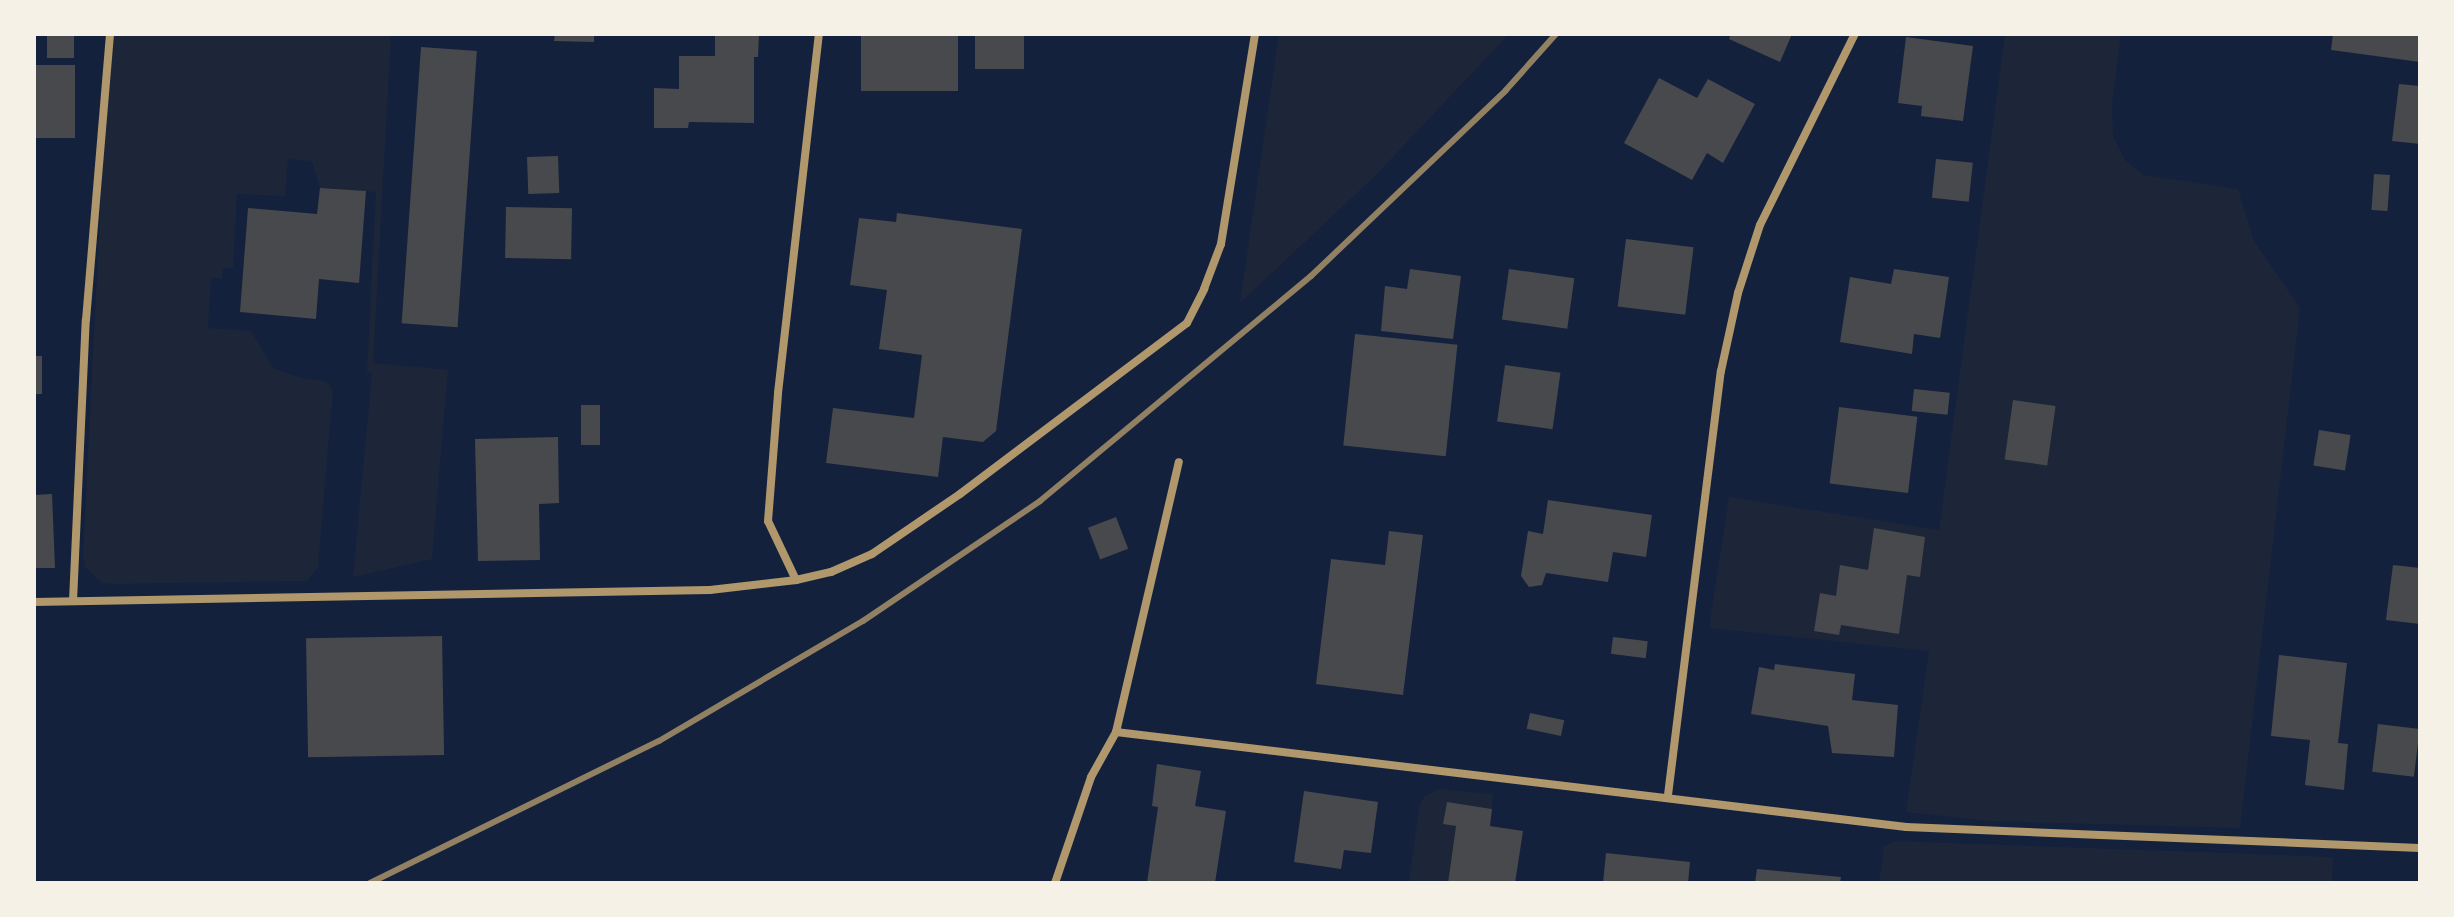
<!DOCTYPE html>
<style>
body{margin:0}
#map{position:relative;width:2454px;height:917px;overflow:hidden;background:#14213d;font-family:Signika,sans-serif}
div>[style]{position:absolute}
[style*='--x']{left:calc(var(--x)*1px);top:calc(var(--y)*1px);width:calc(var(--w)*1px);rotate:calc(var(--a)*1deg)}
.green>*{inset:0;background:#1d2539}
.building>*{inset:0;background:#48494c;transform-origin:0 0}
.minor>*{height:8px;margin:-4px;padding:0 4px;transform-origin:4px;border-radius:4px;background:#b1986c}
.rail>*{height:6px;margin:-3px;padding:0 3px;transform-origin:3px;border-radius:3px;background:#918062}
span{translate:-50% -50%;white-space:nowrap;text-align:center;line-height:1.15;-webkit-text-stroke:8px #f6f1e7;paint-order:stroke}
.frame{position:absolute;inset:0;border:36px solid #f6f1e7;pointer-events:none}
</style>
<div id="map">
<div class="green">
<div style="clip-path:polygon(109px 34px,391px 34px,373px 363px,448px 370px,432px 559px,353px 577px,372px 373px,367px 372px,376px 192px,320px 188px,312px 161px,288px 159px,285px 196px,237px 194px,233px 268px,223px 268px,222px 278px,211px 278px,208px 328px,251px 331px,273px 368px,304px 379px,326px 381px,333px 390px,318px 567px,307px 581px,113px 584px,102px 583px,85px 567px,83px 555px)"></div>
<div style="clip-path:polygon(1279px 34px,1509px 34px,1373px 178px,1240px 303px)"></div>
<div style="clip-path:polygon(2005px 34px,2121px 34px,2112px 103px,2113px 136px,2125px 160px,2143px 175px,2238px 189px,2254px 241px,2300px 308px,2240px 828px,1989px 821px,1906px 812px,1929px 651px,1709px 628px,1729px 497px,1939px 530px)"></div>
<div style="clip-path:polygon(1439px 789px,1493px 794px,1492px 809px,1447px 802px,1443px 823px,1456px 826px,1448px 883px,1409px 883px,1419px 807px,1424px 797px)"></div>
<div style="clip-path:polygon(1895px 841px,2333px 857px,2332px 883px,1879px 883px,1884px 846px)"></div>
</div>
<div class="building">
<div style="left:47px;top:34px;width:27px;height:24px"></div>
<div style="clip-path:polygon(555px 34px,594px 34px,594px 42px,554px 41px)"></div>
<div style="clip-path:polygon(715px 34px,759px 34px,758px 57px,754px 57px,754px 123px,689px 122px,688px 128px,654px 128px,654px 88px,679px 89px,679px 56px,715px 56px)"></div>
<div style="left:861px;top:34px;width:97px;height:57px"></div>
<div style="left:975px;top:34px;width:49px;height:35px"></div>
<div style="clip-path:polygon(1731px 34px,1792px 34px,1780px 62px,1729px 39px)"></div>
<div style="clip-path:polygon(2333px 34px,2420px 34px,2420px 62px,2331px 50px)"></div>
<div style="clip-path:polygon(1906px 37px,1973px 46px,1963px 121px,1921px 116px,1922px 106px,1898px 103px)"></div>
<div style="left:421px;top:47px;width:56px;height:277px;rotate:4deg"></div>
<div style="left:34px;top:65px;width:41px;height:73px"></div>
<div style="clip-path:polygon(1659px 78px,1697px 98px,1708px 79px,1755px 104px,1723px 163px,1707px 153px,1692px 180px,1624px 143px)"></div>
<div style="clip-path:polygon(2399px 84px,2420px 86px,2420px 144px,2392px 141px)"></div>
<div style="left:558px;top:156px;width:37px;height:31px;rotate:88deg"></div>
<div style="left:1936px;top:159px;width:37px;height:39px;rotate:6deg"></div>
<div style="left:2374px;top:174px;width:16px;height:36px;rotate:4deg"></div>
<div style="clip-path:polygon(320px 188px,366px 191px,359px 283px,319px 279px,316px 319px,240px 312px,248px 208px,317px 214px)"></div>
<div style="left:506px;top:207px;width:66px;height:51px;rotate:1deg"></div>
<div style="clip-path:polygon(897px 213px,1022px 229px,996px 431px,983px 442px,943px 437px,938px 477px,826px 463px,833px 408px,914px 418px,922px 355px,879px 349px,887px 290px,850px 285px,859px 218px,896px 222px)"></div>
<div style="left:1626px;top:239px;width:68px;height:68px;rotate:7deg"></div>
<div style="clip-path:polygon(1410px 269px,1461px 276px,1453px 339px,1381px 331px,1385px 286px,1407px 289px)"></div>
<div style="left:1509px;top:269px;width:66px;height:51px;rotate:8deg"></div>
<div style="clip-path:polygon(1894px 269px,1949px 277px,1940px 338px,1914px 334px,1912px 354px,1840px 342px,1850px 277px,1891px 284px)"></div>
<div style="left:1355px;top:334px;width:103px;height:112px;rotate:6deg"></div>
<div style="left:34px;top:356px;width:8px;height:38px"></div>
<div style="left:1505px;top:365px;width:56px;height:57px;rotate:8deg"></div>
<div style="left:1914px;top:389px;width:36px;height:22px;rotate:6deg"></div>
<div style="left:2013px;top:400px;width:43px;height:60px;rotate:8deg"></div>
<div style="left:581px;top:405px;width:19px;height:40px"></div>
<div style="left:1839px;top:407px;width:79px;height:77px;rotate:7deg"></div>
<div style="left:2319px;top:430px;width:32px;height:36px;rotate:9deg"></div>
<div style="clip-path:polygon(558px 437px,559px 503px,539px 504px,540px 560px,478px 561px,475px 439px)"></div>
<div style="clip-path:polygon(52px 494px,55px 568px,34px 568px,34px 495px)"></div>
<div style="clip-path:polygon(1548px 500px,1652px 515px,1646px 557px,1613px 552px,1608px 582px,1546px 573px,1542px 585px,1529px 587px,1521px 576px,1528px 531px,1543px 534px)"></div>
<div style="left:1116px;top:517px;width:34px;height:30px;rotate:69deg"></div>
<div style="clip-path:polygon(1874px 528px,1925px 537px,1920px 577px,1907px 575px,1899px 634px,1841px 625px,1839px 635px,1814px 631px,1820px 593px,1836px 596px,1840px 565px,1868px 570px)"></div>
<div style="clip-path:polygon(1389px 531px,1423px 535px,1403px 695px,1316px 684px,1331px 559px,1385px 565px)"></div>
<div style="clip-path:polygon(2393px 565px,2420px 568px,2420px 624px,2386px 620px)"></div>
<div style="left:442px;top:636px;width:119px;height:136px;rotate:89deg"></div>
<div style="left:1613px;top:637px;width:35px;height:17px;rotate:7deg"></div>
<div style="clip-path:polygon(2279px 655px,2347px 663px,2338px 743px,2348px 744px,2344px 790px,2305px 785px,2310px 740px,2271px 736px)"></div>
<div style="clip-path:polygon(1775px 664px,1855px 674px,1852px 700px,1898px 705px,1894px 757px,1832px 753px,1828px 726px,1751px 714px,1759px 667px,1774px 670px)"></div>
<div style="left:1530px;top:713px;width:35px;height:16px;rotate:12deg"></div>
<div style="left:2378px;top:724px;width:42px;height:48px;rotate:7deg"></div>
<div style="clip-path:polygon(1157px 764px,1201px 771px,1195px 806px,1226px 811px,1215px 883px,1147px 883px,1158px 807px,1152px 806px)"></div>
<div style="clip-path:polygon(1304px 791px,1378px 802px,1371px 853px,1344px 850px,1341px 869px,1294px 862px)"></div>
<div style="clip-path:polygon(1447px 802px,1492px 809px,1490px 826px,1523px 831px,1515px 883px,1448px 883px,1456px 826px,1443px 824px)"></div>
<div style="clip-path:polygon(1606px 853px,1690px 862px,1688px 883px,1603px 883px)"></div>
<div style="clip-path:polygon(1757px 869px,1841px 877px,1840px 883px,1755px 883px)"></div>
</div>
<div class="minor">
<div style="--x:796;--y:580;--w:65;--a:-115.4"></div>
<div style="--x:768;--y:521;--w:128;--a:-85.5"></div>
<div style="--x:778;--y:393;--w:361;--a:-83.5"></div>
<div style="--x:73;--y:601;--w:281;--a:-87.4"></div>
<div style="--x:86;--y:320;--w:287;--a:-85.2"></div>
<div style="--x:34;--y:602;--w:676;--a:-1.02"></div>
<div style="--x:710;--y:590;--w:87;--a:-6.6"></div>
<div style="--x:796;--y:580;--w:36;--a:-13"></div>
<div style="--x:831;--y:572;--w:45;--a:-23.7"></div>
<div style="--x:872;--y:554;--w:107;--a:-34.3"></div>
<div style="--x:960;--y:494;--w:284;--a:-37"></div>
<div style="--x:1187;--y:323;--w:38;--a:-63"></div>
<div style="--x:1204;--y:289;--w:48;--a:-69.3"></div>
<div style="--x:1221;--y:244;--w:213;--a:-80.8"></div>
<div style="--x:1116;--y:732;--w:796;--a:6.86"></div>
<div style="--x:1906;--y:827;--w:514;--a:2.34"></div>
<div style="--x:1668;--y:795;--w:427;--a:-82.9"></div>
<div style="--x:1721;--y:371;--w:80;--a:-77.7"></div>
<div style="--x:1738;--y:293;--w:71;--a:-72.1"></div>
<div style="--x:1760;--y:225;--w:213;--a:-63.6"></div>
<div style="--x:1055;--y:883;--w:112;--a:-71.2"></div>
<div style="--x:1091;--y:777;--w:51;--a:-60.9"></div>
<div style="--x:1116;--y:732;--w:277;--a:-76.9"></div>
</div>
<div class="rail">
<div style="--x:370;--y:883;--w:322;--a:-26.2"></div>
<div style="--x:659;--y:741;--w:237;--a:-30.5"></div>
<div style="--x:863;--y:621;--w:214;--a:-34.1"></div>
<div style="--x:1040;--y:501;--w:352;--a:-39.7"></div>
<div style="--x:1311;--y:276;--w:269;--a:-43.6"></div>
<div style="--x:1506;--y:90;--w:75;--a:-48.2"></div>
</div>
<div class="frame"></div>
</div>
